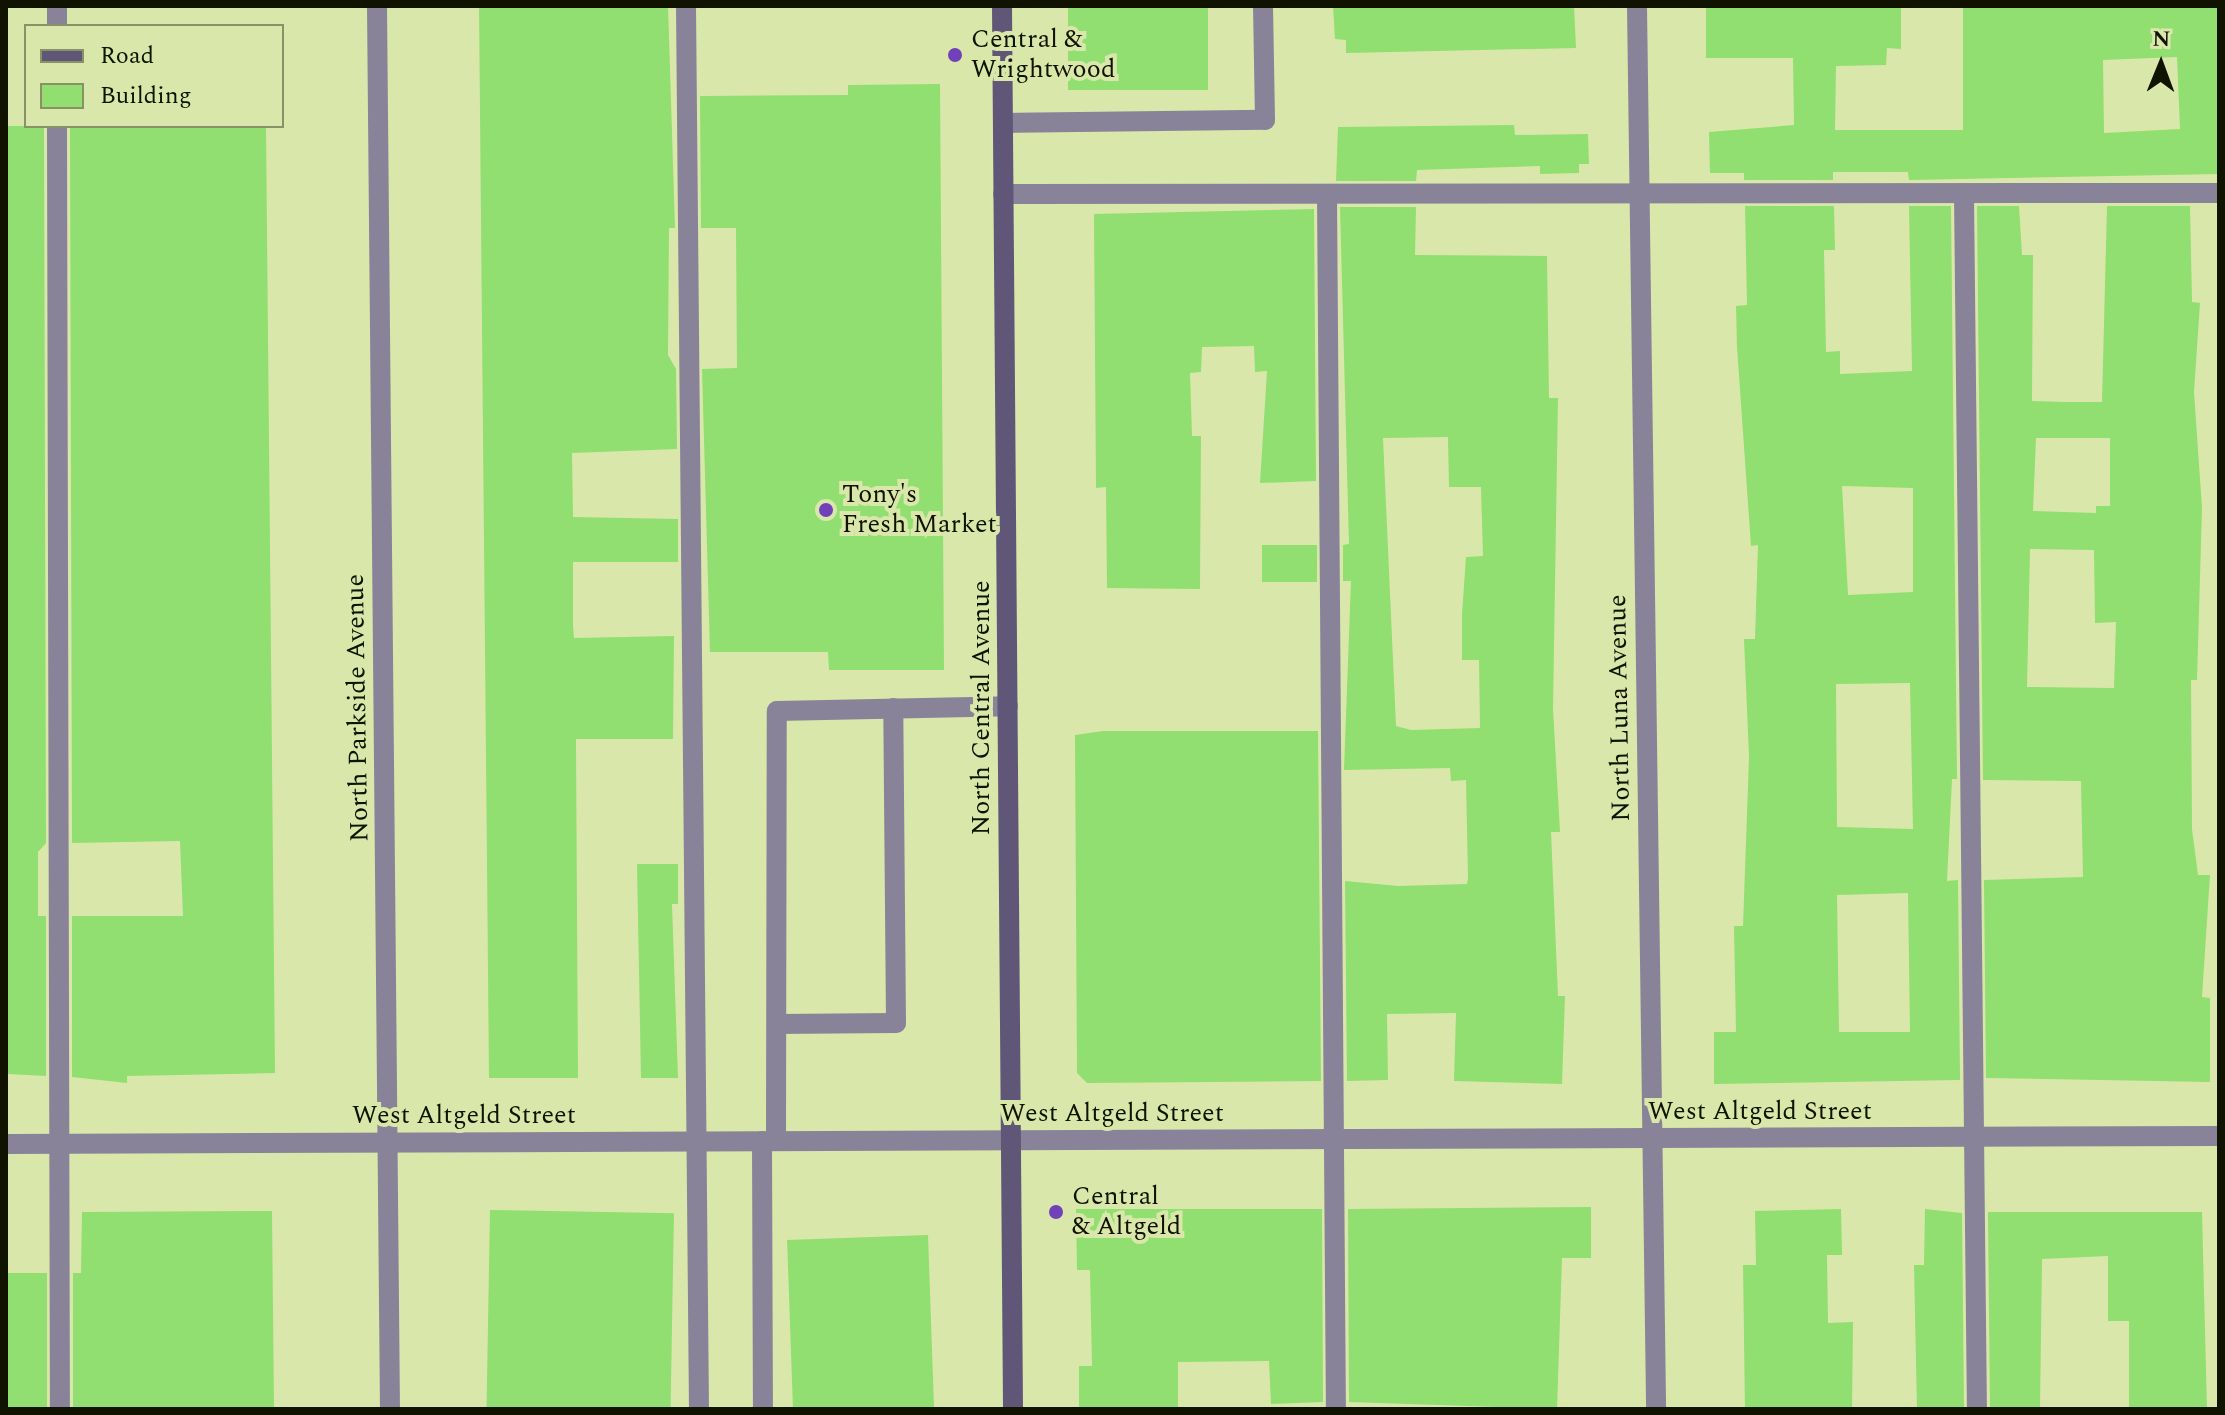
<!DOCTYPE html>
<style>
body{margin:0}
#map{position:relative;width:2225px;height:1415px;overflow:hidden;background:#dae7aa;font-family:Spectral,serif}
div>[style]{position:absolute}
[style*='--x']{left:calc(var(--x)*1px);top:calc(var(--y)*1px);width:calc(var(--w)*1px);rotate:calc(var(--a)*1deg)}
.building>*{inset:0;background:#90df70;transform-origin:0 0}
.lane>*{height:20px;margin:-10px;padding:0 10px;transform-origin:10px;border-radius:10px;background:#89839a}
.street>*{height:20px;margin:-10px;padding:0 10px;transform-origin:10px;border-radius:10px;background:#89839a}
.secondary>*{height:20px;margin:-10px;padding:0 10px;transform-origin:10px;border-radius:10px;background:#605778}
.dots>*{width:22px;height:22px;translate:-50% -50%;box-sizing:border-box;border:4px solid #dae7aa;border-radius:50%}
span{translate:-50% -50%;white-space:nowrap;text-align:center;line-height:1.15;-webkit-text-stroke:8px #dae7aa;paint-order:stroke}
.poi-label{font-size:26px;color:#101300}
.left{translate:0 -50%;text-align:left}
.street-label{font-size:26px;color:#101300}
.frame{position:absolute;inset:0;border:8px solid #101300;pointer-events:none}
.legend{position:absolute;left:24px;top:24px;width:260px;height:104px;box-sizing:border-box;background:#dae7aa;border:2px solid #899266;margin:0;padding:10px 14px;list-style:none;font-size:24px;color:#101300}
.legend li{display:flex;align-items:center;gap:16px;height:40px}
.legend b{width:40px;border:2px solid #899266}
.north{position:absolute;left:2121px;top:24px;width:80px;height:80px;-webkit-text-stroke:6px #dae7aa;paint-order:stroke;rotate:1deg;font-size:22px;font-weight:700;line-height:32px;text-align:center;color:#101300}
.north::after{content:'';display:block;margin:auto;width:28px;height:36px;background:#101300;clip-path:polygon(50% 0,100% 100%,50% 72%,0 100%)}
</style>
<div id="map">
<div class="building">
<div style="clip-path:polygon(479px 6px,668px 6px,675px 228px,669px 228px,668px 355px,676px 369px,677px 449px,572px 453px,573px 517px,678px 519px,678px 562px,573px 562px,573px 626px,574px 638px,674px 636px,673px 739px,576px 739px,578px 1078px,489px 1078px)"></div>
<div style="left:1068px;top:6px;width:140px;height:84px"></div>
<div style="clip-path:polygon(1333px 6px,1574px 6px,1576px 48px,1346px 53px,1346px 40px,1335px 39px)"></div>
<div style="clip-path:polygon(evenodd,1706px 6px,1901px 6px,1901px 49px,1887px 48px,1886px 65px,1836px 66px,1835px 130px,1963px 130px,1963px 6px,2219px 6px,2219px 174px,1909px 180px,1908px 172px,1833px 172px,1833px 180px,1744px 180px,1744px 173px,1710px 173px,1709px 132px,1794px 125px,1793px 58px,1706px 58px,1706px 6px,2177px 57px,2180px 129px,2104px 133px,2103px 60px,2177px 57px)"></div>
<div style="clip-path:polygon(940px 84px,944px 670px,829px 670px,828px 652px,710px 652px,702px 369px,737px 368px,736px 228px,701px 228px,700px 96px,848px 95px,848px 85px)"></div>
<div style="clip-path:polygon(1514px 125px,1515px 135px,1588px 134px,1589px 164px,1579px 164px,1579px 173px,1540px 174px,1540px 166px,1417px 170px,1416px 181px,1336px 181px,1338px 127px)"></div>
<div style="clip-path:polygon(6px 126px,44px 126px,46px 843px,38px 852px,38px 916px,46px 916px,46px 1076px,8px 1074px)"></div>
<div style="clip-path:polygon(70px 126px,266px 126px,275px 1073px,127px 1076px,127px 1083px,72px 1077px,72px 916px,183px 916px,180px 841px,72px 843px)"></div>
<div style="clip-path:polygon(evenodd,1745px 206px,1834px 206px,1835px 250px,1824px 250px,1826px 352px,1840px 351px,1840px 374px,1912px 371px,1909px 206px,1951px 206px,1957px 779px,1952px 779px,1947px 881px,1958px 880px,1960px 1080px,1714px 1084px,1714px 1032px,1736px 1032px,1734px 926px,1743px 926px,1749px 757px,1744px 639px,1755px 639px,1758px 545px,1751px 546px,1737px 347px,1736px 306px,1747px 305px,1745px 206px,1842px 486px,1913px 488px,1913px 592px,1848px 595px,1842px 486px,1745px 206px,1910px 683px,1913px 829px,1837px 827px,1836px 684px,1910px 683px,1745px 206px,1908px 893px,1910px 1032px,1839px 1032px,1837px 895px,1908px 893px)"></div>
<div style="clip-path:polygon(evenodd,1977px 206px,2019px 206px,2022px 255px,2033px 255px,2032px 401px,2066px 402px,2102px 402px,2107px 206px,2190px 206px,2192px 302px,2200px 303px,2194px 392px,2202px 508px,2197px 680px,2191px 680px,2192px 829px,2198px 875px,2210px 875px,2202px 997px,2210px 998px,2210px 1082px,1986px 1078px,1984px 880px,2083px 877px,2081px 781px,1983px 780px,1977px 206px,2036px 438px,2110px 438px,2110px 506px,2096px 506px,2096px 513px,2033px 511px,2036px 438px,1977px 206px,2030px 549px,2094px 550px,2095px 623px,2116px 622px,2114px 688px,2027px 687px,2030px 549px)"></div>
<div style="clip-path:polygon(evenodd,1340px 207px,1416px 207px,1415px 255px,1547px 256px,1549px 398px,1558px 398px,1553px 709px,1560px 832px,1551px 832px,1558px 996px,1565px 996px,1562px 1084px,1454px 1081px,1456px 1013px,1387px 1014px,1388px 1080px,1347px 1081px,1345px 881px,1398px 886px,1467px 884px,1468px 878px,1466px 780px,1451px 781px,1450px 768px,1344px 770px,1351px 581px,1343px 581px,1343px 545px,1349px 544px,1340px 207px,1448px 437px,1449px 487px,1481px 487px,1483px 556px,1466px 557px,1462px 614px,1462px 660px,1479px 660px,1480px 728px,1411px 730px,1396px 726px,1383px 438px,1448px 437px)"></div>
<div style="clip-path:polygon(1314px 209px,1316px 481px,1260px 483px,1267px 371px,1255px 372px,1254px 346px,1202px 347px,1201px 372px,1190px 373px,1192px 436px,1201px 436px,1200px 589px,1107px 588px,1106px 487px,1096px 488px,1094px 214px)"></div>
<div style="left:1317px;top:545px;width:37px;height:55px;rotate:90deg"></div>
<div style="clip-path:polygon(1103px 731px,1318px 731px,1321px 1081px,1087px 1083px,1077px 1073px,1075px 735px)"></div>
<div style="clip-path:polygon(637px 864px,678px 864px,678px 904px,672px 904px,678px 1078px,641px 1078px)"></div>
<div style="clip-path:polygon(1591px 1207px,1591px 1258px,1562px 1258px,1557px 1409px,1349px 1402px,1348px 1209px)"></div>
<div style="clip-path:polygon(1076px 1209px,1322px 1209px,1323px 1402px,1271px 1404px,1269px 1361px,1178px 1362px,1178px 1409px,1079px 1409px,1079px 1366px,1092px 1366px,1090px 1270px,1077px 1270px)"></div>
<div style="clip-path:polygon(1841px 1209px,1842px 1255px,1827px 1255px,1828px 1323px,1853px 1322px,1852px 1409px,1745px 1409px,1743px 1265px,1756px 1265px,1755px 1211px)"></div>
<div style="clip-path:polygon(1925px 1209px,1962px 1213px,1964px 1409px,1917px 1409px,1914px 1265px,1924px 1265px)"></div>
<div style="left:490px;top:1210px;width:184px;height:199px;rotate:1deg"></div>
<div style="clip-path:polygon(272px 1211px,274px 1409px,73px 1407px,73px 1273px,81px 1273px,82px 1212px)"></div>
<div style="clip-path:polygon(1988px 1212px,2202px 1212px,2207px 1409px,2129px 1409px,2129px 1321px,2108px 1321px,2108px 1256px,2042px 1259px,2040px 1409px,1990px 1409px)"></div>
<div style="left:928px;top:1235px;width:174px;height:141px;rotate:88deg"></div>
<div style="left:6px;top:1273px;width:41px;height:136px"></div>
</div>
<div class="lane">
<div style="--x:686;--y:6;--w:1403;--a:89.47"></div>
<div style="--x:57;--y:26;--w:20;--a:-90"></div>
<div style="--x:1003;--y:123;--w:262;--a:-0.7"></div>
<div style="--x:1265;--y:120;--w:114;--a:-91"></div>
<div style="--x:57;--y:126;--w:1283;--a:89.87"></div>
<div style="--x:1003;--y:194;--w:1216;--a:-0.05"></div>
<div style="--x:1327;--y:194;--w:1215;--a:89.58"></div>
<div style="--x:1964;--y:194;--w:1215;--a:89.39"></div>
<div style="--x:777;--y:1024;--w:119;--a:-0.5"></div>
<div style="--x:896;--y:1023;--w:315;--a:-90.5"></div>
<div style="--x:762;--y:1141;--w:268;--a:89.8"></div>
<div style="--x:776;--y:1141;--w:430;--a:-89.9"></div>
<div style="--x:777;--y:711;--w:231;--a:-1.2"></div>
</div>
<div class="street">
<div style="--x:377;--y:6;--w:1403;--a:89.47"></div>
<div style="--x:1637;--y:6;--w:1403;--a:89.22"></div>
<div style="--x:6;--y:1144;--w:2213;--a:-0.21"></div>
</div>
<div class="secondary">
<div style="--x:1002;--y:6;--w:1403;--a:89.55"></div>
</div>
<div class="dots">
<div style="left:955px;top:55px;background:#7041b9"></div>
<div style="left:826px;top:510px;background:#7041b9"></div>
<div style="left:1056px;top:1212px;background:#7041b9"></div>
</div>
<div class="poi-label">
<span class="left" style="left:971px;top:55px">Central &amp;<br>Wrightwood</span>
<span class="left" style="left:842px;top:510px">Tony's<br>Fresh Market</span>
<span class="left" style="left:1072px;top:1212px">Central<br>&amp; Altgeld</span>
</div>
<div class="street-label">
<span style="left:358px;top:708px;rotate:-91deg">North Parkside Avenue</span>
<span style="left:982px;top:708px;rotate:-90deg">North Central Avenue</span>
<span style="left:1620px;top:708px;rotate:-91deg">North Luna Avenue</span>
<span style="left:1760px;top:1112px">West Altgeld Street</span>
<span style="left:1112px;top:1114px">West Altgeld Street</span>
<span style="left:464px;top:1116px">West Altgeld Street</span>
</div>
<div class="frame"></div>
<ul class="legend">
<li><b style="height:10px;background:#605778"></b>Road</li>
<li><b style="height:22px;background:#90df70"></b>Building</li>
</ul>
<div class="north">N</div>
</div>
